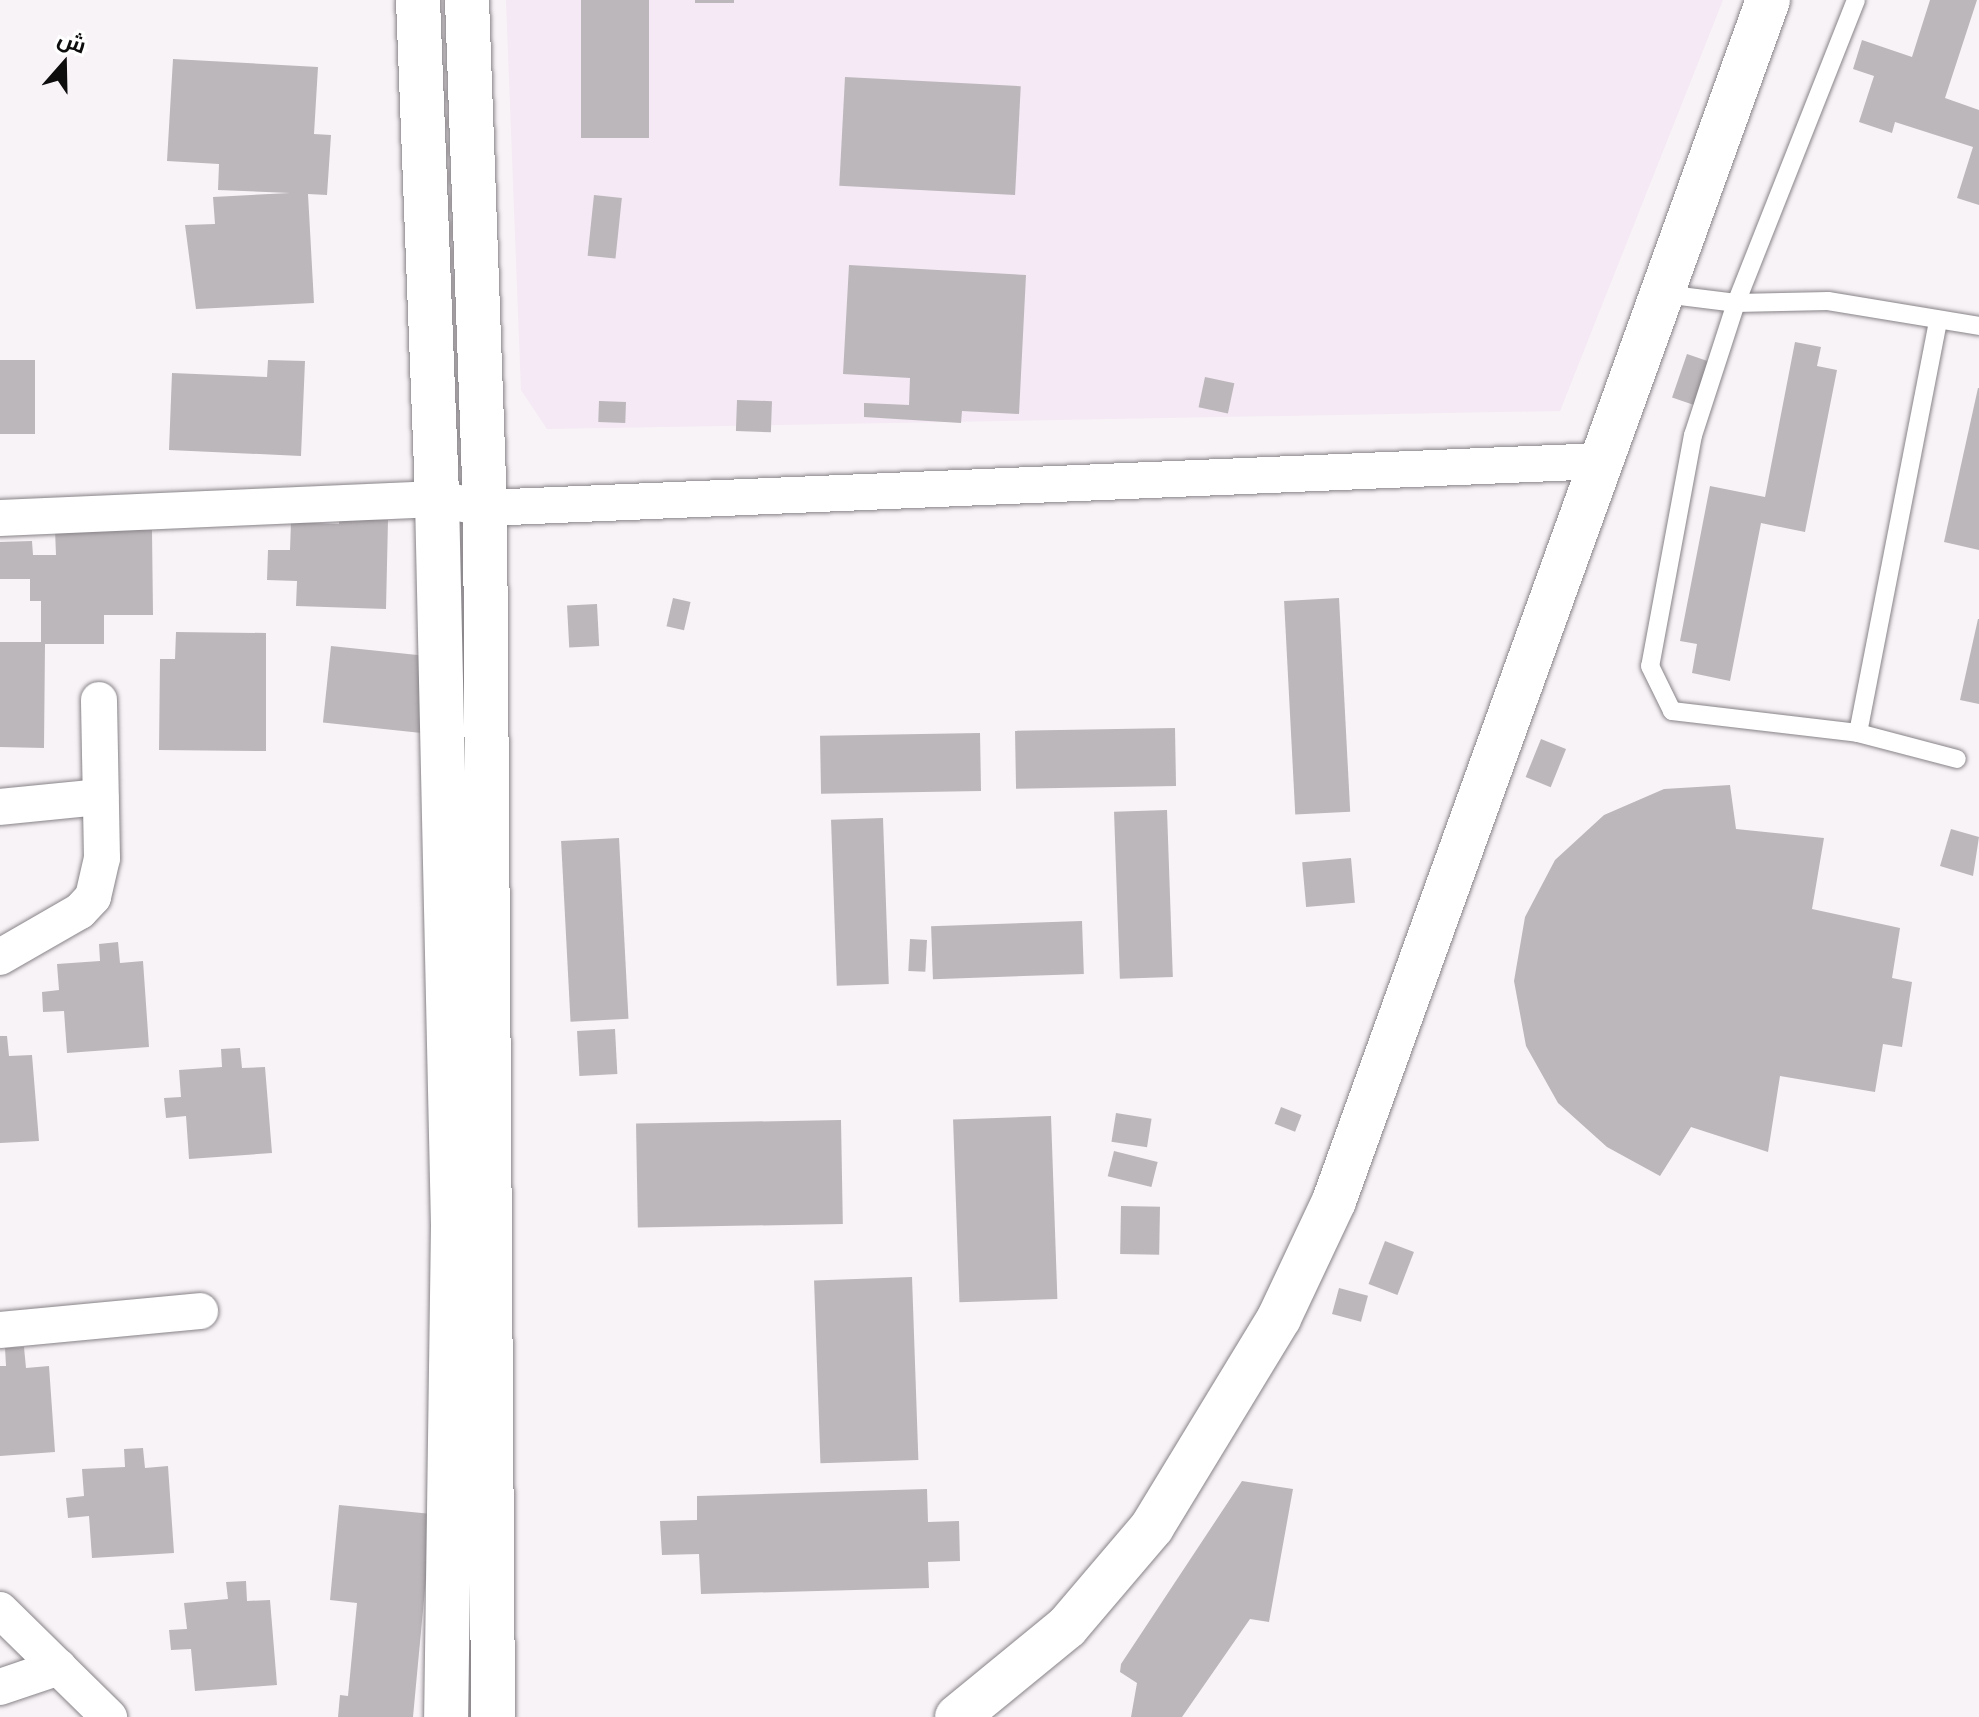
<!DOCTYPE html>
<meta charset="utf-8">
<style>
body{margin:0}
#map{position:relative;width:1979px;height:1717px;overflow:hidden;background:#f8f3f7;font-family:Inter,Cairo,sans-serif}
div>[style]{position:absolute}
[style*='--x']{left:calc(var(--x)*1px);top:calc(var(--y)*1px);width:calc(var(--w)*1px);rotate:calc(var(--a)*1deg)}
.built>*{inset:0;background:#f4e9f4}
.building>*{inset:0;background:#bcb7bb;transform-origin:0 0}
.roads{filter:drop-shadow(0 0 2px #878387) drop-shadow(0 0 2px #878387)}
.service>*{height:18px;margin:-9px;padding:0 9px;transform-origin:9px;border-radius:9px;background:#fff}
.minor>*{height:36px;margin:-18px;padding:0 18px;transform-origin:18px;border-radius:18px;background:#fff}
.secondary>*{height:44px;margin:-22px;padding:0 22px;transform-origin:22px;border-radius:22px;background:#fff}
.primary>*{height:44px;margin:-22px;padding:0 22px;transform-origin:22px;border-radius:22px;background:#fff}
span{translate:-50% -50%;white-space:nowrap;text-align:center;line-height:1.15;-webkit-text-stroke:7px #fff;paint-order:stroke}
.north{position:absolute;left:24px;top:24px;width:80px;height:80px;-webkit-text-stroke:6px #fff;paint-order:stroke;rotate:20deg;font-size:22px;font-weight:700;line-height:32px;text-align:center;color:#0e0d0e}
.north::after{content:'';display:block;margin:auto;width:28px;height:36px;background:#0e0d0e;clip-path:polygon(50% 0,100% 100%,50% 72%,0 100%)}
</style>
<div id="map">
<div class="built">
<div style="clip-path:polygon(506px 0,1723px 0,1560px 411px,547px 429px,521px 390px)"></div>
</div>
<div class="building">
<div style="left:581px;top:0;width:68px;height:138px"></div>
<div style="left:695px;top:0;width:39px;height:3px"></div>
<div style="clip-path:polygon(1930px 0,1977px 0,1945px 98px,1979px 110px,1979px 205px,1957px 198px,1973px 147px,1895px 122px,1892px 133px,1859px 122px,1874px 76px,1853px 69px,1862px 40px,1912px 57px)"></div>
<div style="clip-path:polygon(173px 59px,318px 67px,314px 134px,331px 135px,327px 195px,308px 194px,314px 303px,196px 309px,185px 225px,215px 224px,213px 197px,290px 193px,218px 190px,219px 164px,167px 161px)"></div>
<div style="left:845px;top:77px;width:176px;height:109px;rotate:3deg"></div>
<div style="left:594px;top:195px;width:28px;height:61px;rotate:6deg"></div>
<div style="clip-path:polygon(849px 265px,1026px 275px,1019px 414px,962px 411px,961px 423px,864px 417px,864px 403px,909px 405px,910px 378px,843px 374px)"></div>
<div style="clip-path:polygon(1795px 342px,1821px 347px,1817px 366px,1837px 370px,1805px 532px,1761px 523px,1730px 681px,1692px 673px,1697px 644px,1680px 641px,1710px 486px,1765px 497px)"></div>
<div style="left:1687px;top:354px;width:31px;height:46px;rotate:19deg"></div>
<div style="left:0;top:360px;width:35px;height:74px"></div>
<div style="clip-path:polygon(268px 360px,305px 361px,301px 456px,169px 450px,172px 373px,267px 377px)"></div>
<div style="left:1205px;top:377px;width:30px;height:31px;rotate:12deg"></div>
<div style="clip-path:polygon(1978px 388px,1979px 388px,1979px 550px,1944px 542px)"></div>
<div style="left:737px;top:400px;width:35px;height:31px;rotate:2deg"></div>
<div style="left:599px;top:401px;width:27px;height:21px;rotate:2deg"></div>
<div style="clip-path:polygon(339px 519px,388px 520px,386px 609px,296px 606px,297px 581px,267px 580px,268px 550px,290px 550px,291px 522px,339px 524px)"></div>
<div style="clip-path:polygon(55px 530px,152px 530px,153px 615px,104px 615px,104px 644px,45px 644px,44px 748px,0 747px,0 642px,41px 642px,41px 601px,30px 601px,30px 579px,0 579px,0 542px,32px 541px,33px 555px,56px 555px)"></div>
<div style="left:673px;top:598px;width:18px;height:29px;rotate:13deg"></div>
<div style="left:1339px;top:598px;width:214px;height:55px;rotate:87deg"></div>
<div style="left:597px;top:604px;width:42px;height:30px;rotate:87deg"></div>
<div style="clip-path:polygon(1978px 619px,1979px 619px,1979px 704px,1960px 700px)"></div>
<div style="clip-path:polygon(176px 632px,266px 633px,266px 751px,159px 750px,160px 659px,175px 659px)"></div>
<div style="left:331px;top:646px;width:99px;height:77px;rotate:6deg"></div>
<div style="left:1175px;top:728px;width:58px;height:160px;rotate:89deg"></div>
<div style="left:980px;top:733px;width:58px;height:160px;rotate:89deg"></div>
<div style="left:1541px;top:739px;width:27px;height:41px;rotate:22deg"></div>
<div style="clip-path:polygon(1730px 785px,1736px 829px,1824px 838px,1812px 909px,1900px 928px,1892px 978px,1912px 982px,1902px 1047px,1883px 1044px,1875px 1092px,1780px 1076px,1768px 1152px,1691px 1127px,1660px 1176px,1607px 1147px,1558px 1103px,1526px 1046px,1514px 981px,1525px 917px,1555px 860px,1604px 815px,1664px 789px)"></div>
<div style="left:1167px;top:810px;width:167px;height:53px;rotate:88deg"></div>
<div style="left:883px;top:818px;width:166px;height:52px;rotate:88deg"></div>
<div style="clip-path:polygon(1951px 829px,1979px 837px,1973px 876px,1940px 866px)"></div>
<div style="left:619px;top:838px;width:181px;height:58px;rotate:87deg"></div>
<div style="left:1351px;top:858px;width:45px;height:49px;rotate:85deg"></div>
<div style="left:1082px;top:921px;width:53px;height:151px;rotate:88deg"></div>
<div style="left:910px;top:939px;width:17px;height:32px;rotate:3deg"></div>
<div style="clip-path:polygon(118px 942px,120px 963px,143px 961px,149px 1047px,67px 1053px,64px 1011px,43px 1012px,42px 992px,59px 990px,57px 964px,100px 961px,99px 944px)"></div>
<div style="left:615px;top:1029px;width:45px;height:38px;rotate:87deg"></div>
<div style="clip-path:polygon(0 1036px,7px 1036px,9px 1056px,32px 1055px,39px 1141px,0 1143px)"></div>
<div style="clip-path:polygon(240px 1048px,242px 1068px,265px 1067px,272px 1153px,189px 1159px,186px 1116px,166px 1118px,164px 1098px,181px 1097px,179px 1070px,222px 1067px,221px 1049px)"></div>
<div style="left:1281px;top:1107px;width:22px;height:18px;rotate:21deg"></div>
<div style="left:1116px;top:1113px;width:36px;height:29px;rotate:9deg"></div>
<div style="left:1051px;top:1116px;width:183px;height:98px;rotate:88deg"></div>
<div style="left:841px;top:1120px;width:104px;height:205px;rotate:89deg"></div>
<div style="left:1114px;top:1151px;width:45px;height:26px;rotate:14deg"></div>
<div style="left:1121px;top:1206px;width:39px;height:48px;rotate:1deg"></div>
<div style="left:1385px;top:1241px;width:31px;height:46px;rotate:21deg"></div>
<div style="left:912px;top:1277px;width:183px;height:98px;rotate:88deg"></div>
<div style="left:1339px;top:1288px;width:30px;height:27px;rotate:15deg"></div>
<div style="clip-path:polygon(24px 1347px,26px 1368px,49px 1366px,55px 1452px,0 1456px,0 1366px,6px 1366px,5px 1348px)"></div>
<div style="clip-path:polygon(143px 1448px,145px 1468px,168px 1466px,174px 1553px,92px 1558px,89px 1516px,68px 1518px,66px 1498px,84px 1496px,82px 1469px,125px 1467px,124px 1449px)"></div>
<div style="clip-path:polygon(1242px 1481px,1293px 1489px,1269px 1622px,1250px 1619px,1182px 1717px,1131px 1717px,1137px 1683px,1120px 1672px,1121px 1664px)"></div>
<div style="clip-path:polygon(927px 1489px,928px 1522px,959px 1521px,960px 1561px,928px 1562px,929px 1588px,701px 1594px,699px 1554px,662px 1555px,660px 1521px,697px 1520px,697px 1496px)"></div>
<div style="clip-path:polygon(339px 1505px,432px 1514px,413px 1717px,338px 1717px,340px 1695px,348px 1696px,357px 1603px,330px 1600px)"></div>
<div style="clip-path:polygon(246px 1581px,247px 1601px,270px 1600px,277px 1685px,195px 1691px,191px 1649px,171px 1650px,169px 1630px,187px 1629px,184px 1603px,228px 1599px,226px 1582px)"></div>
</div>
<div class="roads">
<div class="service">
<div style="--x:1856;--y:0;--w:326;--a:111.6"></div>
<div style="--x:1736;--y:303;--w:139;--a:108"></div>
<div style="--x:1693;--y:435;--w:235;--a:100.5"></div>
<div style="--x:1650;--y:666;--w:50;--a:63.9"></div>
<div style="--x:1672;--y:711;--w:187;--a:6.7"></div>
<div style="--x:1858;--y:733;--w:102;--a:14.7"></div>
<div style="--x:1664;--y:294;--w:73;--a:7.1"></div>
<div style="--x:1736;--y:303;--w:92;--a:-1.2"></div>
<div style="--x:1828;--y:301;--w:153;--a:9.4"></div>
<div style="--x:1858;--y:733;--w:421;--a:-79"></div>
</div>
<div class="minor">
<div style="--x:0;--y:518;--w:437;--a:-2.5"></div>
<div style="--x:437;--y:499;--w:49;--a:10.6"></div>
<div style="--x:485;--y:508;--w:1119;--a:-2.41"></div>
<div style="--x:0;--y:807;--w:101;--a:-5.7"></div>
<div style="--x:0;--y:957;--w:92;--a:-29.9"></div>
<div style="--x:80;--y:911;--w:19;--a:-47"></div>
<div style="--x:93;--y:897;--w:40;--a:-77"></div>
<div style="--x:102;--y:858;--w:158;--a:-91.1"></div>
<div style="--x:0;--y:1330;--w:201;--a:-5.4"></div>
<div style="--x:0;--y:1610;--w:153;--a:44.5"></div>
<div style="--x:0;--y:1687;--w:62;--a:-18.7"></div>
</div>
<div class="secondary">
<div style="--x:957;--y:1717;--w:142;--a:-39.3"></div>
<div style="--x:1067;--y:1627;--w:131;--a:-49.6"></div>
<div style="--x:1152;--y:1527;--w:245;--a:-58.7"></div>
<div style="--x:1279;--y:1318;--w:129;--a:-64.8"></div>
<div style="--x:1334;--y:1201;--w:1277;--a:-70.13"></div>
</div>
<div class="primary">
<div style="--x:418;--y:0;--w:499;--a:87.8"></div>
<div style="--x:437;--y:499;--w:726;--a:88.74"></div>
<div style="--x:453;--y:1225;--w:492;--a:90.8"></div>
<div style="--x:467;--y:0;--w:508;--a:87.97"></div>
<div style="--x:485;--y:508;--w:1209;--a:89.62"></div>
</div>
</div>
<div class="north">ش</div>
</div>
